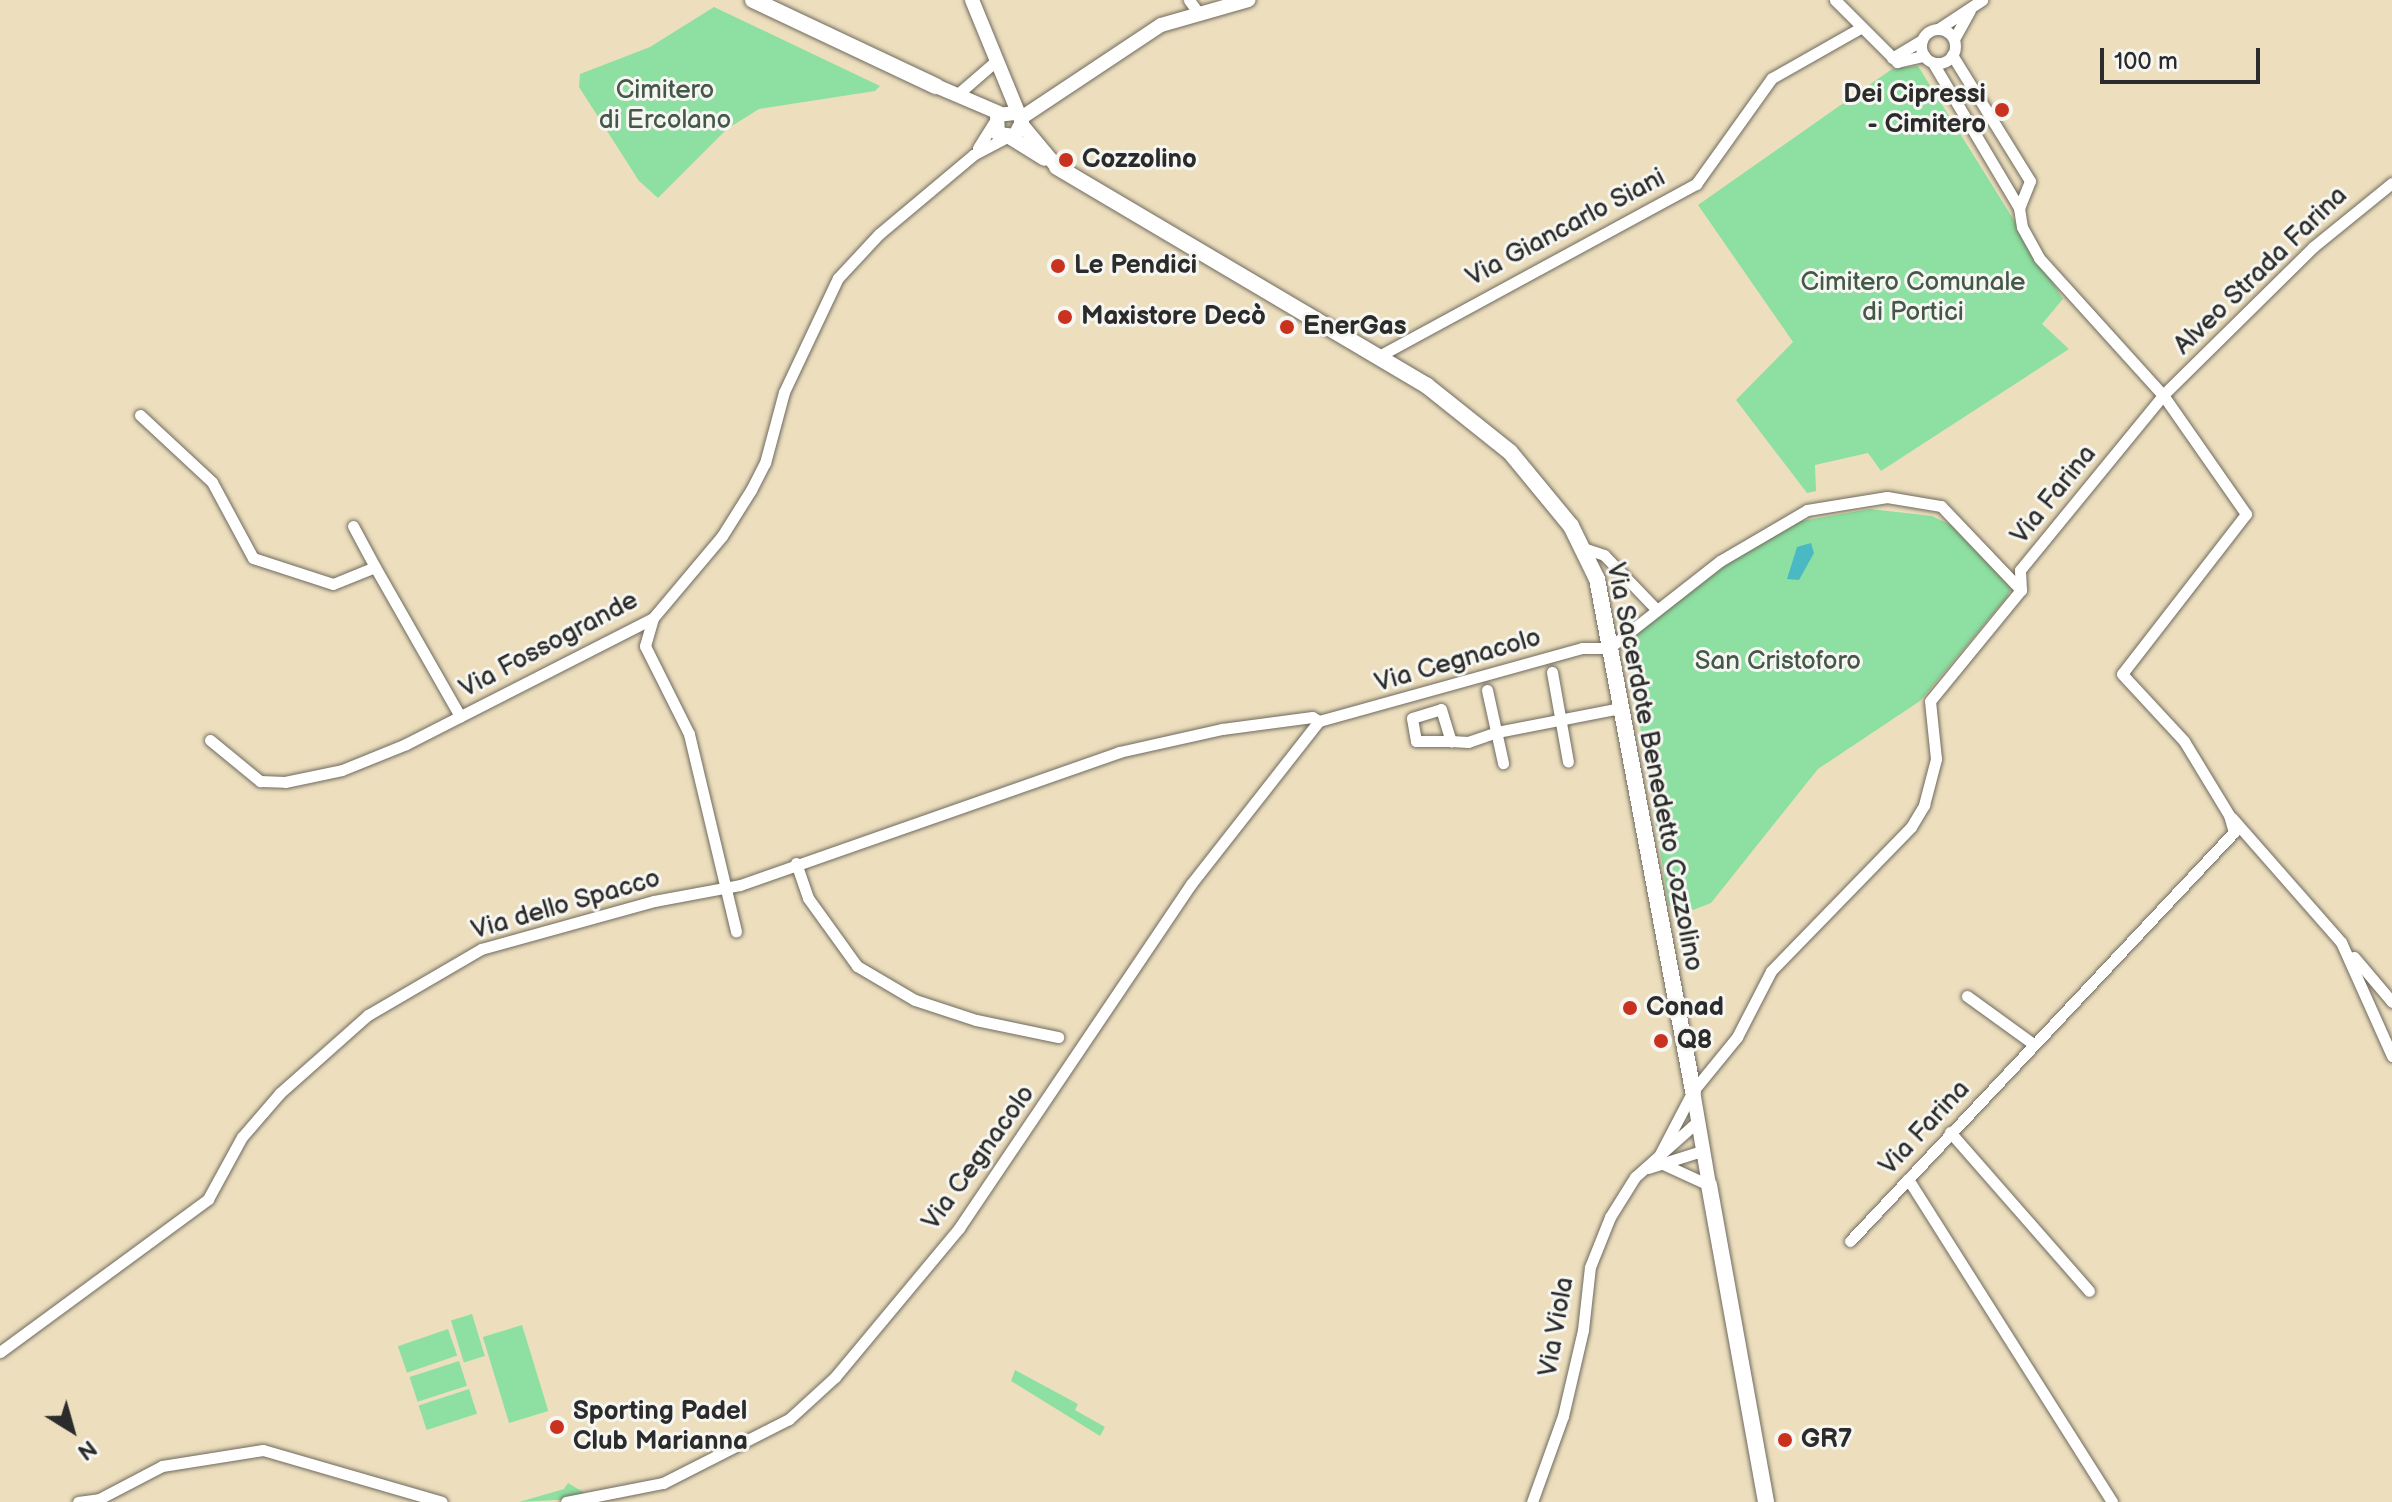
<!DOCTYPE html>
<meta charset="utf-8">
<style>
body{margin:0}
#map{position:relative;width:2392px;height:1502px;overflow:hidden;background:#eddfbe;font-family:"Balsamiq Sans",sans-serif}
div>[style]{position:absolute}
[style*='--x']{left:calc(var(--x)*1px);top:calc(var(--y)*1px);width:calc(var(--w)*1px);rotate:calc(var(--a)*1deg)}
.green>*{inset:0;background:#8de0a1;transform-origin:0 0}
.water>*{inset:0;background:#4bb9c4}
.roads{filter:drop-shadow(0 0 2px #6f6a5e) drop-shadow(0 0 2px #6f6a5e)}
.minor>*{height:11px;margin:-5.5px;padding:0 5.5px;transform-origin:5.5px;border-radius:5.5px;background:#fff}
.minor>.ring{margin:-5.5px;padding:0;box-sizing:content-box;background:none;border:11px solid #fff;border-radius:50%}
.tertiary>*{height:14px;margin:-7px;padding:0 7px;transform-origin:7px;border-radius:7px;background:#fff}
.secondary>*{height:16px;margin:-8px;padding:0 8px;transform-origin:8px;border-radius:8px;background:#fff}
.dots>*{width:22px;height:22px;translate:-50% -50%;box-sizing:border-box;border:4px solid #f6f6f2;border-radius:50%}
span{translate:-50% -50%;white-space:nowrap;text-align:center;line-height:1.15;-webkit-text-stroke:6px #f6f6f2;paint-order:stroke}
.park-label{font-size:26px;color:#445848}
.poi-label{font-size:26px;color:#2b2b2b;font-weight:700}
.right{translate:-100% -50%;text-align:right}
.left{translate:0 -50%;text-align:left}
.street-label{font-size:26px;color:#2b2b2b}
.north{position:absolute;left:32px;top:1390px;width:80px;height:80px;-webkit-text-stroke:6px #f6f6f2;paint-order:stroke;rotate:143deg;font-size:22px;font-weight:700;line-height:32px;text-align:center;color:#2b2b2b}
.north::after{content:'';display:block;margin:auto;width:28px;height:36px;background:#2b2b2b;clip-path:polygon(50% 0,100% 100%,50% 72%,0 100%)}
.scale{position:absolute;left:2100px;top:48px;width:160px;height:36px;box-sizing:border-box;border:4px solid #2b2b2b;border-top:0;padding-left:10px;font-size:24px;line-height:28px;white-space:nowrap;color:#2b2b2b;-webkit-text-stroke:6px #f6f6f2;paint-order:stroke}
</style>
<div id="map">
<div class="green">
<div style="clip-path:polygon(714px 7px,880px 86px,875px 91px,759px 109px,727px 129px,658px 198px,639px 181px,579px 87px,580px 74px,650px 47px)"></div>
<div style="clip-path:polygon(1918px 66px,2058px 291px,2063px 299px,2042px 324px,2069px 349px,1881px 471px,1868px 453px,1815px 465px,1816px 491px,1807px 493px,1736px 400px,1793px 342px,1698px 205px,1892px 69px)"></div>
<div style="clip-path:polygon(1870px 509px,1932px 516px,1951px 525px,2011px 588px,2007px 597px,1920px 701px,1818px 769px,1711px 903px,1693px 910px,1669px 906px,1626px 639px,1721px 565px,1796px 522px)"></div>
<div style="left:472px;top:1314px;width:44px;height:22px;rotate:73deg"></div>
<div style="left:522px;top:1325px;width:90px;height:41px;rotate:73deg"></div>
<div style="left:448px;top:1329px;width:28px;height:53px;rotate:71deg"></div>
<div style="left:459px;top:1361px;width:26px;height:52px;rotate:72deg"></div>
<div style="clip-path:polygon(1015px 1370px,1078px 1404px,1075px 1410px,1105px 1427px,1100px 1436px,1011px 1381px)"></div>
<div style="left:469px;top:1389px;width:26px;height:53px;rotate:72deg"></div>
<div style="clip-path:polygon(568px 1483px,593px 1498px,519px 1502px,564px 1489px)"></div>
</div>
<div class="water">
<div style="clip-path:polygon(1811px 543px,1814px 553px,1799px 580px,1787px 579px,1797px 547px)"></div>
</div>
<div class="roads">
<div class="minor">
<div style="--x:1189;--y:0;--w:17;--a:54"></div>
<div style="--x:1835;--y:0;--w:88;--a:45"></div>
<div style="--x:1897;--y:62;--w:28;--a:-13"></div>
<div class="ring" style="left:1921px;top:29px;width:23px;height:23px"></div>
<div style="--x:1938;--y:29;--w:53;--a:-33.4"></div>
<div style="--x:1954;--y:39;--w:33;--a:-61"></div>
<div style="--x:1952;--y:55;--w:148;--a:58.2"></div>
<div style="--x:2030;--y:181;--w:29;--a:112"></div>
<div style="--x:1892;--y:58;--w:35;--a:-31"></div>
<div style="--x:1933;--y:63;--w:169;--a:59.3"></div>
<div style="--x:2019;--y:208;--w:19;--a:81"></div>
<div style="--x:2022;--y:227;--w:35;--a:61"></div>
<div style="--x:2039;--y:258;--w:185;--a:47.9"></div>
<div style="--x:2163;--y:395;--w:211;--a:-44.6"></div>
<div style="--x:2313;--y:247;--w:102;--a:-39"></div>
<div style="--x:959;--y:93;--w:49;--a:-40.9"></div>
<div style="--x:978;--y:148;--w:31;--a:-58"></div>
<div style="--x:1379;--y:356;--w:361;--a:-28.5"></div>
<div style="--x:1696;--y:184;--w:130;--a:-54.4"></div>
<div style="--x:1772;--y:78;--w:103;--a:-29.5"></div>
<div style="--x:140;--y:415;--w:98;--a:42.9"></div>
<div style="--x:212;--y:482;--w:86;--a:61.7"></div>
<div style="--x:253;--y:558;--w:84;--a:18"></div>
<div style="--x:333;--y:584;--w:45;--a:-22"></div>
<div style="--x:375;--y:567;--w:172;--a:60.3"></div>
<div style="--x:353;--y:526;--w:47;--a:61.8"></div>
<div style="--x:1586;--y:549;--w:19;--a:18"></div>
<div style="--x:1604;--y:555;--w:75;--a:46.1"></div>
<div style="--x:653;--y:618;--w:29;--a:106"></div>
<div style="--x:645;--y:646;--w:98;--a:63.4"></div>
<div style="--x:689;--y:734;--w:203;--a:76.6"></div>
<div style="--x:1552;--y:672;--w:91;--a:79.9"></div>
<div style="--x:1487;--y:690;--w:75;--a:77.6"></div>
<div style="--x:210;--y:740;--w:65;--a:39.4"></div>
<div style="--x:260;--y:781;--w:25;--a:2"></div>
<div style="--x:285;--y:782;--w:58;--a:-11.9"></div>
<div style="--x:342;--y:770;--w:69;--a:-22.1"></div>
<div style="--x:406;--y:744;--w:277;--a:-27"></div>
<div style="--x:653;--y:618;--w:107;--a:-49.9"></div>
<div style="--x:722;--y:536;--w:54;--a:-57.8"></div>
<div style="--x:751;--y:490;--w:30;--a:-63"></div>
<div style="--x:765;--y:463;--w:73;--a:-75"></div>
<div style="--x:784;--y:392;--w:126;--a:-64.7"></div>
<div style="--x:838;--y:278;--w:60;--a:-47"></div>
<div style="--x:879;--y:234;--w:123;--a:-40"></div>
<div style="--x:973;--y:155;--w:36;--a:-28"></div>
<div style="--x:1451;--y:741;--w:35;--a:180"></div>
<div style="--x:1416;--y:741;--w:23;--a:-100"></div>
<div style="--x:1412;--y:718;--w:30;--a:-17"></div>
<div style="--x:1441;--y:709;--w:34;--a:73"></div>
<div style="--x:1451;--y:741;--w:17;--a:3"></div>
<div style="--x:1468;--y:742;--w:31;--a:-19"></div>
<div style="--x:1497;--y:732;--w:125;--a:-11"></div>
<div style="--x:2232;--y:818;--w:165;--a:48.7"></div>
<div style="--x:2341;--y:942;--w:125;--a:65.9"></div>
<div style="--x:796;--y:863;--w:37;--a:71"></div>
<div style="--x:808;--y:898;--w:84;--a:54.2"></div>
<div style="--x:857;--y:966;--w:67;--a:30.4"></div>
<div style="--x:915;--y:1000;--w:64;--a:18.2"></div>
<div style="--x:976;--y:1020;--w:84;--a:11.7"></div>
<div style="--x:2354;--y:957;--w:59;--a:49.8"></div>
<div style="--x:1967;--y:996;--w:80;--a:35.9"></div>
<div style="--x:1950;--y:1132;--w:211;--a:48.8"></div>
<div style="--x:1660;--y:1154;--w:71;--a:-62.4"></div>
<div style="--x:1693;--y:1091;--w:70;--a:-50.8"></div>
<div style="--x:1737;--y:1037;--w:74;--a:-62.7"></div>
<div style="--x:1771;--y:971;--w:201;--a:-45.8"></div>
<div style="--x:1911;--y:827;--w:26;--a:-59"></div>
<div style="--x:1924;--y:805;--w:48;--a:-75.4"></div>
<div style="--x:1936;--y:759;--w:58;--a:-95.9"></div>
<div style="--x:1930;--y:701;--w:144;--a:-50.7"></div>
<div style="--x:2021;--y:590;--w:20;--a:-93"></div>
<div style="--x:2020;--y:570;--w:226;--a:-50.7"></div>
<div style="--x:2163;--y:395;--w:145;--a:55.1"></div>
<div style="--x:2246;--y:514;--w:202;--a:127.8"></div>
<div style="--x:2122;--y:674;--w:91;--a:47.2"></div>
<div style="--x:2184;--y:741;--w:87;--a:58.7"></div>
<div style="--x:2229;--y:815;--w:18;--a:74"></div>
<div style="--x:2234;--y:832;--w:561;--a:133.19"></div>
<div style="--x:1663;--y:1164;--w:51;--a:24.5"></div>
<div style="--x:1648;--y:1168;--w:57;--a:-17.5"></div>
<div style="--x:1908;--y:1179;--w:382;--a:57.7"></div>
<div style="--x:0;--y:1352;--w:258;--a:-36.3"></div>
<div style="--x:208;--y:1199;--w:71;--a:-61.3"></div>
<div style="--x:242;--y:1137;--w:58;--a:-49.2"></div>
<div style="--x:280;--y:1093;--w:118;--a:-41.6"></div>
<div style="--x:368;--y:1015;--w:131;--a:-30.3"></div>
<div style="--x:481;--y:949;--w:180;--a:-15.5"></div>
<div style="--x:654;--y:901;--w:87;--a:-10.5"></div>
<div style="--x:740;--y:885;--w:402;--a:-19.3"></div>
<div style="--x:1119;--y:752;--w:106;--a:-12.6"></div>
<div style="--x:1222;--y:729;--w:91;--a:-7.6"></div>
<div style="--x:1312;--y:717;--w:8;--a:30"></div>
<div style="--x:1319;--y:721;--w:273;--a:-15.5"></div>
<div style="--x:1582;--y:648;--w:27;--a:0"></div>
<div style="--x:1609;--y:648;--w:141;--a:-38.1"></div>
<div style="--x:1720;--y:561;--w:101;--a:-30.4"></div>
<div style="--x:1807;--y:510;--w:81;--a:-9.2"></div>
<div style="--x:1887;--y:497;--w:55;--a:9.5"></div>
<div style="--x:1941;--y:506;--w:116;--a:46.4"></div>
<div style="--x:78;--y:1502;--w:21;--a:-8"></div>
<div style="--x:99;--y:1499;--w:71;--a:-27.6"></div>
<div style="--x:162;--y:1466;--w:102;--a:-9"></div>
<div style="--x:263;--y:1450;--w:186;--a:16.2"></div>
<div style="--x:566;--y:1502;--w:99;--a:-11.1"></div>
<div style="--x:663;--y:1483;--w:141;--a:-26.9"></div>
<div style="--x:789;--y:1419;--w:62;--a:-42.4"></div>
<div style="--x:835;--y:1377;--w:194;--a:-50.2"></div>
<div style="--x:959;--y:1228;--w:415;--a:-56"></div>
<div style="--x:1191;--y:884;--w:207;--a:-51.9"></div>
<div style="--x:1532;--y:1502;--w:91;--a:-70.2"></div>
<div style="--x:1563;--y:1416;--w:88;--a:-76.9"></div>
<div style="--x:1583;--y:1330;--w:63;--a:-83.7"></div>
<div style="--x:1590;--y:1267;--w:54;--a:-68.2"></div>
<div style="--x:1610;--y:1217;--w:47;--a:-58"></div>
<div style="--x:1635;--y:1177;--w:83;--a:-41.6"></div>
</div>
<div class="tertiary">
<div style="--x:972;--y:0;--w:132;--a:67.7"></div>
<div style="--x:1022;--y:122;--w:16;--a:117"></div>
<div style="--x:1015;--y:136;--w:17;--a:-173"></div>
<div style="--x:998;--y:134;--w:19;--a:-93"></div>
<div style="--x:997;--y:115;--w:20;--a:-6"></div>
<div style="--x:936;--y:86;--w:69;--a:23.2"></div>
<div style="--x:1021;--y:118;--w:168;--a:-33.6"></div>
<div style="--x:1161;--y:25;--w:91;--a:-16"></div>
<div style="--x:1022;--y:125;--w:55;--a:50.2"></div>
<div style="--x:1011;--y:138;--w:39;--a:32"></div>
<div style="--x:1693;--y:1091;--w:95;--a:80.3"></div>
</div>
<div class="secondary">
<div style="--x:753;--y:0;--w:202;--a:25.2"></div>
<div style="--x:1057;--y:167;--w:429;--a:30.6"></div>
<div style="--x:1426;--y:385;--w:107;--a:38.6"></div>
<div style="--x:1510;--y:452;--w:96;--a:50.5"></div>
<div style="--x:1571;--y:526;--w:59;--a:63.9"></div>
<div style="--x:1597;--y:579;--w:521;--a:79.38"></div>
<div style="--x:1709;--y:1185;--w:322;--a:79.8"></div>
</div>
</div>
<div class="dots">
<div style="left:2002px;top:110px;background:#c8321e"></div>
<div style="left:1066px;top:160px;background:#c8321e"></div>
<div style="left:1058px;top:266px;background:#c8321e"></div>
<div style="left:1065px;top:317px;background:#c8321e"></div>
<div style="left:1287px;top:327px;background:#c8321e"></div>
<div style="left:1630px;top:1008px;background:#c8321e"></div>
<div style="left:1661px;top:1041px;background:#c8321e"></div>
<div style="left:557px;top:1427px;background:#c8321e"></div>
<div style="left:1785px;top:1440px;background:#c8321e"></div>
</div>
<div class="park-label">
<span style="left:665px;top:106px">Cimitero<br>di Ercolano</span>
<span style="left:1913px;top:298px">Cimitero Comunale<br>di Portici</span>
<span style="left:1778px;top:662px">San Cristoforo</span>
</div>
<div class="poi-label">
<span class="right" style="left:1986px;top:110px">Dei Cipressi<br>- Cimitero</span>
<span class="left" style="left:1082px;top:160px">Cozzolino</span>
<span class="left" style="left:1074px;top:266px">Le Pendici</span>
<span class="left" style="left:1081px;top:317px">Maxistore Decò</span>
<span class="left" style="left:1303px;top:327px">EnerGas</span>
<span class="left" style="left:1646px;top:1008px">Conad</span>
<span class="left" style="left:1677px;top:1041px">Q8</span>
<span class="left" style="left:573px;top:1427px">Sporting Padel<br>Club Marianna</span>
<span class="left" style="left:1801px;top:1440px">GR7</span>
</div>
<div class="street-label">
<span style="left:1566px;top:228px;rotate:-28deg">Via Giancarlo Siani</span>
<span style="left:2261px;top:271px;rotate:-44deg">Alveo Strada Farina</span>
<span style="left:2054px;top:495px;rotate:-51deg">Via Farina</span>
<span style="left:549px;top:645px;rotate:-28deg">Via Fossogrande</span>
<span style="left:1458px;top:661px;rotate:-16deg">Via Cegnacolo</span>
<span style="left:1654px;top:767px;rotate:79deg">Via Sacerdote Benedetto Cozzolino</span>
<span style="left:566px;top:905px;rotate:-16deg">Via dello Spacco</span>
<span style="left:1925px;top:1128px;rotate:-47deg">Via Farina</span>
<span style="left:979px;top:1158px;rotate:-54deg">Via Cegnacolo</span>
<span style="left:1557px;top:1327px;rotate:-80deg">Via Viola</span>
</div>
<div class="north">N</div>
<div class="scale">100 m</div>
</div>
